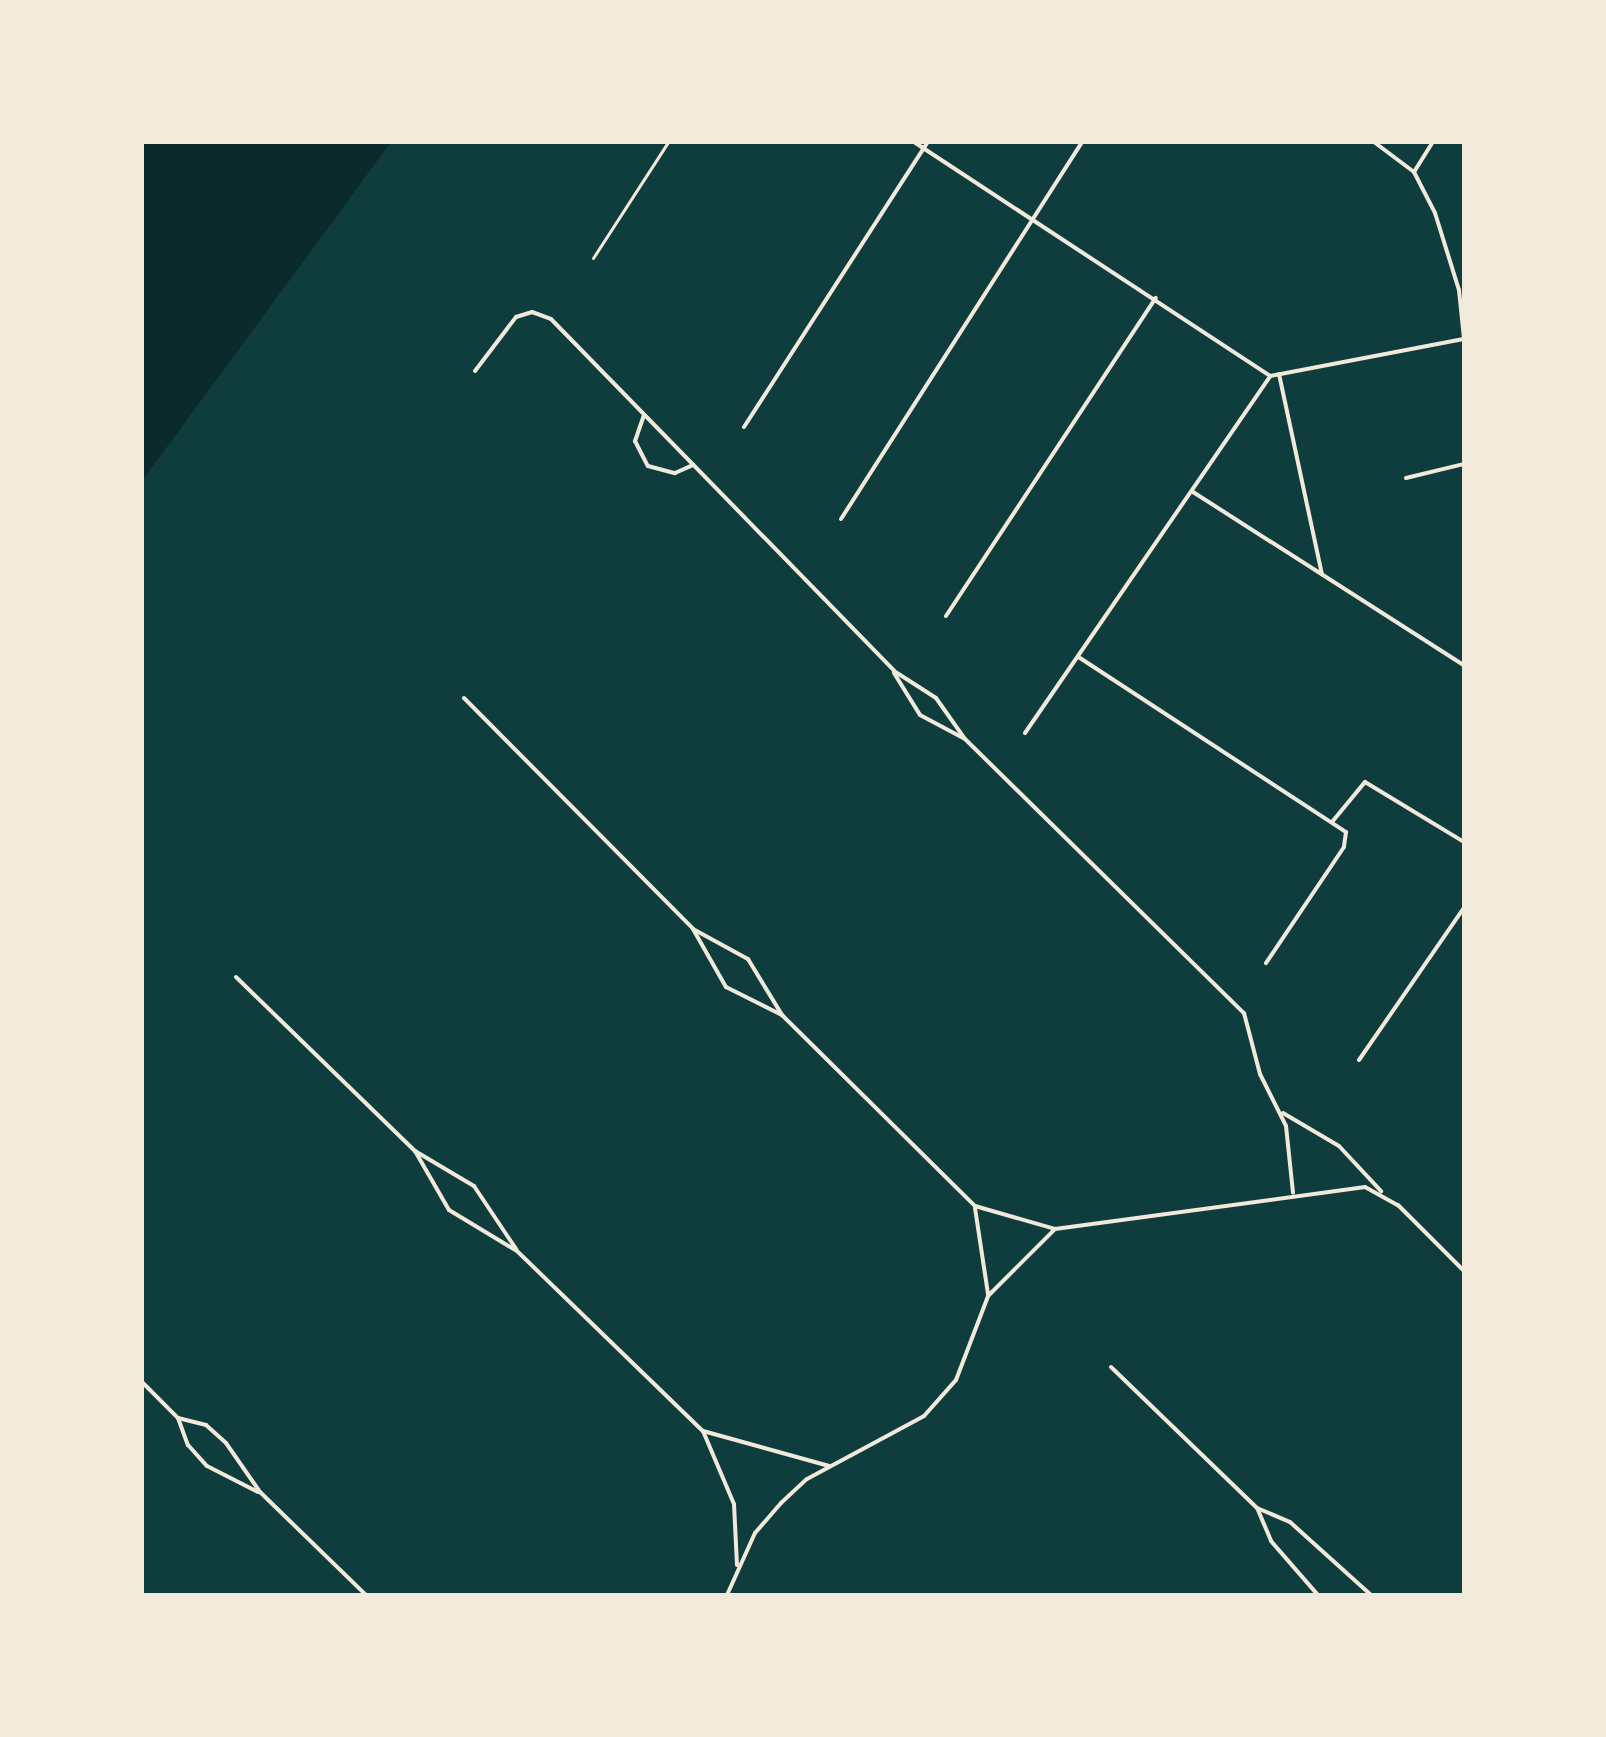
<!DOCTYPE html>
<style>
body{margin:0}
#map{position:relative;width:1606px;height:1737px;overflow:hidden;background:#0f3d3e;font-family:"Golos Text",sans-serif}
div>[style]{position:absolute}
[style*='--x']{left:calc(var(--x)*1px);top:calc(var(--y)*1px);width:calc(var(--w)*1px);rotate:calc(var(--a)*1deg)}
.water>*{inset:0;background:#0a2a2b}
.path>*{height:3px;margin:-1.5px;padding:0 1.5px;transform-origin:1.5px;border-radius:1.5px;background:#f1e9da}
.service>*{height:4px;margin:-2px;padding:0 2px;transform-origin:2px;border-radius:2px;background:#f1e9da}
span{translate:-50% -50%;white-space:nowrap;text-align:center;line-height:1.15;-webkit-text-stroke:7px #f1e9da;paint-order:stroke}
.frame{position:absolute;inset:0;border:144px solid #f1e9da;pointer-events:none}
</style>
<div id="map">
<div class="water">
<div style="clip-path:polygon(142px 142px,391px 142px,142px 481px)"></div>
</div>
<div class="path">
<div style="--x:593;--y:258;--w:138;--a:-57.1"></div>
</div>
<div class="service">
<div style="--x:914;--y:142;--w:426;--a:33.3"></div>
<div style="--x:1374;--y:142;--w:50;--a:36.9"></div>
<div style="--x:1414;--y:172;--w:46;--a:62.9"></div>
<div style="--x:1435;--y:213;--w:81;--a:72.7"></div>
<div style="--x:1459;--y:290;--w:48;--a:84.1"></div>
<div style="--x:1414;--y:172;--w:36;--a:-58"></div>
<div style="--x:475;--y:371;--w:68;--a:-52.8"></div>
<div style="--x:516;--y:317;--w:17;--a:-17"></div>
<div style="--x:532;--y:312;--w:20;--a:20"></div>
<div style="--x:551;--y:319;--w:491;--a:45.7"></div>
<div style="--x:894;--y:671;--w:50;--a:32.7"></div>
<div style="--x:936;--y:698;--w:50;--a:54.7"></div>
<div style="--x:965;--y:739;--w:391;--a:44.5"></div>
<div style="--x:1244;--y:1013;--w:63;--a:75.3"></div>
<div style="--x:1260;--y:1074;--w:58;--a:63.4"></div>
<div style="--x:1286;--y:1126;--w:67;--a:84"></div>
<div style="--x:1279;--y:374;--w:205;--a:77.9"></div>
<div style="--x:644;--y:415;--w:28;--a:109"></div>
<div style="--x:635;--y:441;--w:28;--a:63"></div>
<div style="--x:648;--y:466;--w:28;--a:15"></div>
<div style="--x:675;--y:473;--w:20;--a:-24"></div>
<div style="--x:744;--y:427;--w:339;--a:-57.2"></div>
<div style="--x:1406;--y:478;--w:60;--a:-13.6"></div>
<div style="--x:1193;--y:492;--w:322;--a:32.6"></div>
<div style="--x:841;--y:519;--w:447;--a:-57.4"></div>
<div style="--x:946;--y:616;--w:381;--a:-56.6"></div>
<div style="--x:1080;--y:658;--w:318;--a:33.2"></div>
<div style="--x:1346;--y:832;--w:15;--a:98"></div>
<div style="--x:1344;--y:847;--w:140;--a:123.9"></div>
<div style="--x:894;--y:673;--w:49;--a:58.2"></div>
<div style="--x:920;--y:715;--w:49;--a:28.1"></div>
<div style="--x:464;--y:698;--w:325;--a:45.2"></div>
<div style="--x:693;--y:929;--w:67;--a:60.4"></div>
<div style="--x:726;--y:987;--w:63;--a:26.6"></div>
<div style="--x:1025;--y:733;--w:433;--a:-55.5"></div>
<div style="--x:1270;--y:376;--w:197;--a:-10.8"></div>
<div style="--x:1332;--y:822;--w:52;--a:-50.5"></div>
<div style="--x:1365;--y:782;--w:116;--a:31.2"></div>
<div style="--x:693;--y:929;--w:63;--a:28.6"></div>
<div style="--x:748;--y:959;--w:66;--a:58.7"></div>
<div style="--x:782;--y:1015;--w:272;--a:44.7"></div>
<div style="--x:975;--y:1206;--w:83;--a:16"></div>
<div style="--x:1055;--y:1229;--w:313;--a:-7.7"></div>
<div style="--x:1365;--y:1187;--w:38;--a:29"></div>
<div style="--x:1398;--y:1205;--w:93;--a:45"></div>
<div style="--x:236;--y:977;--w:250;--a:44.2"></div>
<div style="--x:415;--y:1151;--w:69;--a:30.7"></div>
<div style="--x:474;--y:1186;--w:76;--a:56.3"></div>
<div style="--x:1359;--y:1060;--w:185;--a:-55.4"></div>
<div style="--x:1283;--y:1113;--w:65;--a:30.5"></div>
<div style="--x:1339;--y:1146;--w:62;--a:47"></div>
<div style="--x:415;--y:1151;--w:68;--a:60"></div>
<div style="--x:449;--y:1210;--w:79;--a:31.1"></div>
<div style="--x:517;--y:1251;--w:259;--a:44.1"></div>
<div style="--x:703;--y:1431;--w:79;--a:67"></div>
<div style="--x:734;--y:1504;--w:61;--a:87.2"></div>
<div style="--x:975;--y:1208;--w:87;--a:81.4"></div>
<div style="--x:1111;--y:1367;--w:203;--a:44"></div>
<div style="--x:1257;--y:1508;--w:36;--a:23"></div>
<div style="--x:1290;--y:1522;--w:109;--a:42"></div>
<div style="--x:142;--y:1382;--w:51;--a:45"></div>
<div style="--x:178;--y:1418;--w:29;--a:70"></div>
<div style="--x:188;--y:1445;--w:28;--a:48"></div>
<div style="--x:207;--y:1466;--w:57;--a:27"></div>
<div style="--x:178;--y:1418;--w:29;--a:14"></div>
<div style="--x:206;--y:1425;--w:27;--a:42"></div>
<div style="--x:226;--y:1443;--w:60;--a:55.2"></div>
<div style="--x:260;--y:1492;--w:148;--a:44.2"></div>
<div style="--x:703;--y:1431;--w:131;--a:15.5"></div>
<div style="--x:1258;--y:1510;--w:34;--a:67"></div>
<div style="--x:1271;--y:1541;--w:72;--a:49"></div>
<div style="--x:727;--y:1595;--w:68;--a:-65.7"></div>
<div style="--x:755;--y:1533;--w:40;--a:-49"></div>
<div style="--x:781;--y:1503;--w:35;--a:-43"></div>
<div style="--x:807;--y:1479;--w:133;--a:-28.3"></div>
<div style="--x:924;--y:1416;--w:48;--a:-48.4"></div>
<div style="--x:956;--y:1380;--w:90;--a:-69.1"></div>
<div style="--x:988;--y:1296;--w:95;--a:-45"></div>
</div>
<div class="frame"></div>
</div>
